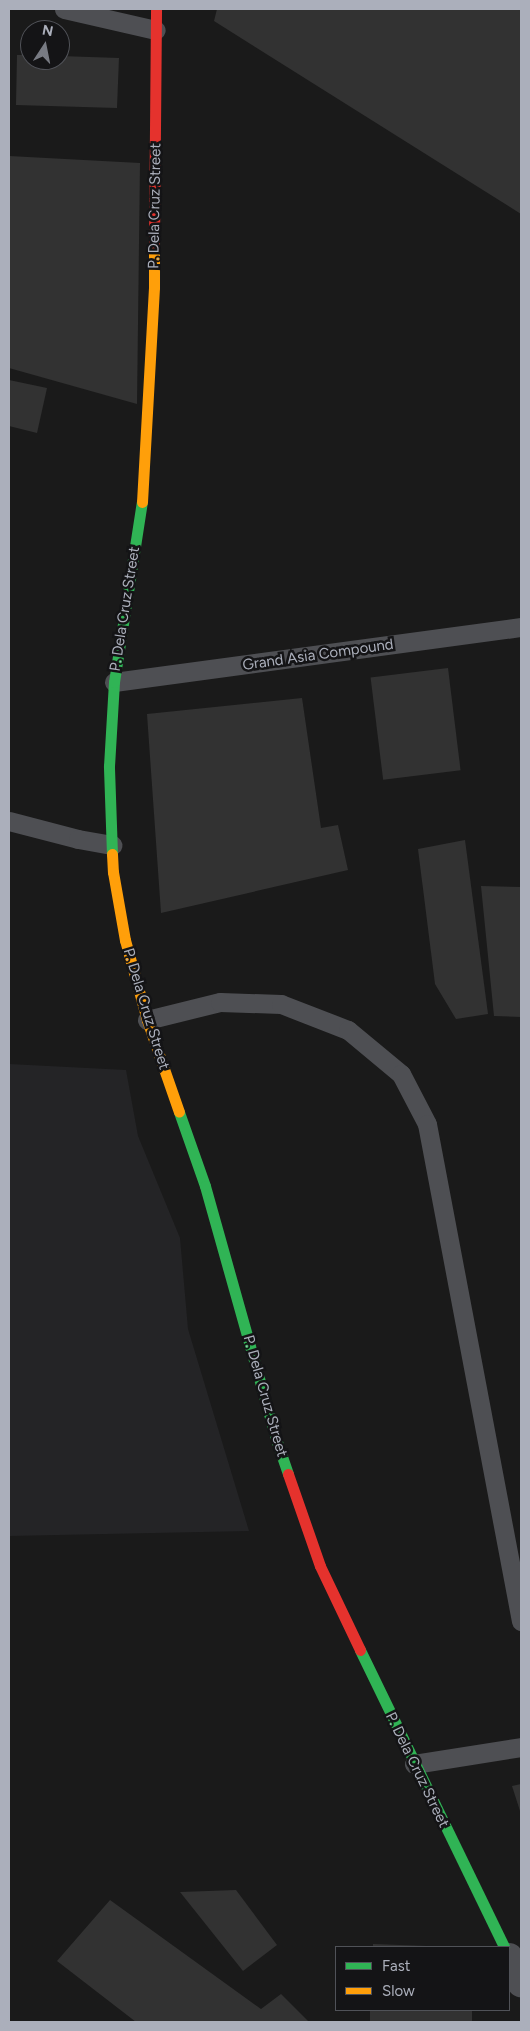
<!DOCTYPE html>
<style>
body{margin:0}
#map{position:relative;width:530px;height:2031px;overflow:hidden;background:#1a1a1a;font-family:Figtree,sans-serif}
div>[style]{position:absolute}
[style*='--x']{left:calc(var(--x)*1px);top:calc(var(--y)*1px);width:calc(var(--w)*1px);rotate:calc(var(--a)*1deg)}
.built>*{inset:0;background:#242426}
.building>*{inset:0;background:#323232;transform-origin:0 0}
.lane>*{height:19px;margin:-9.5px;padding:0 9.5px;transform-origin:9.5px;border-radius:9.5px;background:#4e4f53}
.street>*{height:28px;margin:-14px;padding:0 14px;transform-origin:14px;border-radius:14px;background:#4e4f53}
.fast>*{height:11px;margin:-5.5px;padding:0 5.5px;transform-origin:5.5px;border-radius:5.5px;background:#30b455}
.slow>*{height:11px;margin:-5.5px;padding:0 5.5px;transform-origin:5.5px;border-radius:5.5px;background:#ff9f0a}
.jam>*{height:11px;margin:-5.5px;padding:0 5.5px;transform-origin:5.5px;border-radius:5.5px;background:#e5322d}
span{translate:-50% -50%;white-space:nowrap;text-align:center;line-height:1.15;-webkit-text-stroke:5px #141416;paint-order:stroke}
.street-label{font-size:15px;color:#abafbb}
.frame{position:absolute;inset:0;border:10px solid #abafbb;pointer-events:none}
.legend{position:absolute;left:335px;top:1946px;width:175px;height:65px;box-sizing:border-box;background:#141416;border:1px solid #505258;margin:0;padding:6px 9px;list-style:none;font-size:15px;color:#abafbb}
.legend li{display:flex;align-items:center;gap:10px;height:25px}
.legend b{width:25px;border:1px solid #505258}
.north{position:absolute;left:20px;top:20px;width:50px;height:50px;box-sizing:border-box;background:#141416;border:1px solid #505258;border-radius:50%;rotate:11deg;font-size:14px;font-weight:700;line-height:20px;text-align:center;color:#abafbb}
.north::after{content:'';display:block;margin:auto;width:18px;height:22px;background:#787b83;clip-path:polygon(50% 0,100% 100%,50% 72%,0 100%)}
</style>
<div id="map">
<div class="built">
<div style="clip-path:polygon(9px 1064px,126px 1070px,138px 1136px,180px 1238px,188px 1329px,249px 1531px,9px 1536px)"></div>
</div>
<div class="building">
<div style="clip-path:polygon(217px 9px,521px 9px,521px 214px,214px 21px)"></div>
<div style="clip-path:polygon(17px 55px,30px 55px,30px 60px,60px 60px,60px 56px,119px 58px,117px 108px,16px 105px)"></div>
<div style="clip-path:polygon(9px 156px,140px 163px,137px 404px,9px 368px)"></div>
<div style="clip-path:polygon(9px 380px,47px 388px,37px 433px,9px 426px)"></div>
<div style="left:448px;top:668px;width:103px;height:78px;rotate:83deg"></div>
<div style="clip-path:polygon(302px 698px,321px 828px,338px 825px,348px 870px,161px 913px,147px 714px)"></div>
<div style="clip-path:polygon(465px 840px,488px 1014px,456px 1019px,435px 984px,418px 849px)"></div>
<div style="clip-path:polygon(481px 886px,521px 887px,521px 1017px,494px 1016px)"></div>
<div style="clip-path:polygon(521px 1784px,521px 1814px,512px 1786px)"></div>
<div style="clip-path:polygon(236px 1890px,277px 1945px,243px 1971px,180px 1892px)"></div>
<div style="clip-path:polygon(110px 1900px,261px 2009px,281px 1994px,309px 2022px,136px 2022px,57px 1961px)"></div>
<div style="clip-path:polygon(373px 1944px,427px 1946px,427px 1947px,373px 1947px)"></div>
<div style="left:370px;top:2010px;width:102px;height:12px"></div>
</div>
<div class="lane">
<div style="--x:64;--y:9;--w:94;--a:12.9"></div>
<div style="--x:114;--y:682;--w:411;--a:-7.7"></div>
<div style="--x:9;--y:821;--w:71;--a:14.6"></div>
<div style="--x:78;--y:839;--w:35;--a:10"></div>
<div style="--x:147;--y:1020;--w:75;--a:-13.9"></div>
<div style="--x:220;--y:1002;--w:61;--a:1.9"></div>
<div style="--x:281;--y:1004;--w:72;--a:21.2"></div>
<div style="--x:348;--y:1030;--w:69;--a:39.7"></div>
<div style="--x:401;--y:1074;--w:56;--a:62.5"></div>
<div style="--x:427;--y:1124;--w:506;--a:79.29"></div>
<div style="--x:414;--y:1764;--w:108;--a:-9"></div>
</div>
<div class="street">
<div style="--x:509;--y:1957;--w:29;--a:65"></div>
</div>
<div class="fast">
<div style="--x:112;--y:854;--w:88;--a:-92"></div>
<div style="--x:109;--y:766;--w:84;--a:-86.6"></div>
<div style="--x:114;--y:682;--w:182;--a:-81.2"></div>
<div style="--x:179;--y:1112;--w:78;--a:70.6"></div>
<div style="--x:205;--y:1186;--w:263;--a:74.3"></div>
<div style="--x:276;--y:1439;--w:37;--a:71"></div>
<div style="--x:360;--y:1650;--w:330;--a:64.1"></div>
</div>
<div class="slow">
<div style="--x:142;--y:502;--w:215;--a:-86.8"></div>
<div style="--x:154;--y:287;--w:44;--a:-90"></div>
<div style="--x:112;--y:854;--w:18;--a:87"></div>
<div style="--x:113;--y:872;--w:69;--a:80"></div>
<div style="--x:125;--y:940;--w:83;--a:74.6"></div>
<div style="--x:147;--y:1020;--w:97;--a:70.8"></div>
</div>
<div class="jam">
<div style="--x:154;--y:243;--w:234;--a:-89.5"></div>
<div style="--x:288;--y:1474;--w:97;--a:70.8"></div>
<div style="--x:320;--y:1566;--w:93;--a:64.5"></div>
</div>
<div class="street-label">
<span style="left:155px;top:206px;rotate:-89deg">P. Dela Cruz Street</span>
<span style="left:125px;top:609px;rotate:-81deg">P. Dela Cruz Street</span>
<span style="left:318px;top:655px;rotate:-8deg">Grand Asia Compound</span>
<span style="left:146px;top:1009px;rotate:73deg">P. Dela Cruz Street</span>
<span style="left:265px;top:1396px;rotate:74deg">P. Dela Cruz Street</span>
<span style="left:417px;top:1770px;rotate:64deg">P. Dela Cruz Street</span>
</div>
<div class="frame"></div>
<ul class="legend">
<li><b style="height:6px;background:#30b455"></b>Fast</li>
<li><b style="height:6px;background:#ff9f0a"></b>Slow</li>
</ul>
<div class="north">N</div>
</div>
